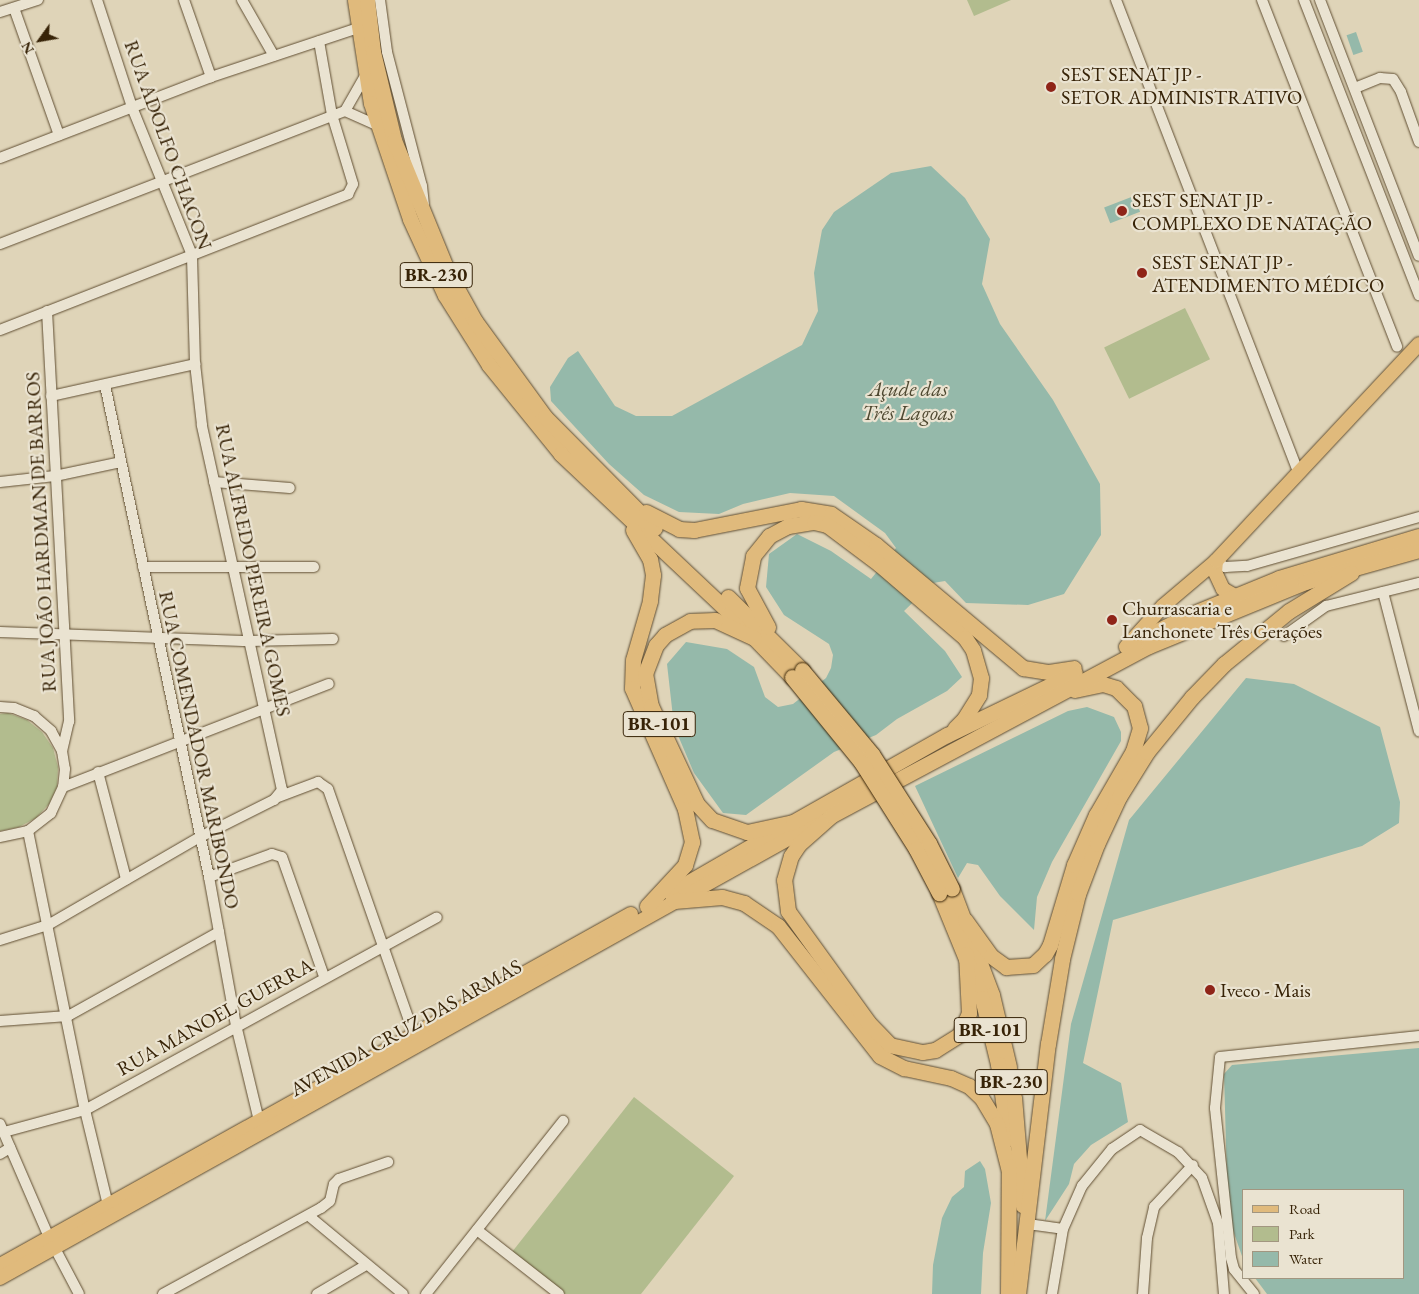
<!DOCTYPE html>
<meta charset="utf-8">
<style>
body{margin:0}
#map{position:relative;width:1419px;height:1294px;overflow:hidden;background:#dfd4b8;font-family:"EB Garamond",serif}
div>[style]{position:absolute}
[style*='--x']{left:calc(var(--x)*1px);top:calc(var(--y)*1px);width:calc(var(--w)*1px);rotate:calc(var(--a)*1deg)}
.green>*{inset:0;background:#b2bc8e;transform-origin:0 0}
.water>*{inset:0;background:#95b9aa;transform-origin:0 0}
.roads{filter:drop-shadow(0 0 1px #614f33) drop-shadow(0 0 1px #614f33)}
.minor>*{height:10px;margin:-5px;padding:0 5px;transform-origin:5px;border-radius:5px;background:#eae3d1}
.major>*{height:14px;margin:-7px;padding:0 7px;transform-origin:7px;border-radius:7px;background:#e0ba7c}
.highway>*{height:15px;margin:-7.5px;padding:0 7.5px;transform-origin:7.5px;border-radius:7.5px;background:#e0ba7c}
.bridges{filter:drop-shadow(0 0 1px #372307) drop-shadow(0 0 1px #372307)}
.highway-bridge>*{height:15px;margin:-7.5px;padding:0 7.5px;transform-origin:7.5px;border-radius:7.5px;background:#e0ba7c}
.dots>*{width:14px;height:14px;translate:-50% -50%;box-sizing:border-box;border:2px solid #eae3d1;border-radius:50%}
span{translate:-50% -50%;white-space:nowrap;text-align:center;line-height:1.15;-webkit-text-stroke:4.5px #eae3d1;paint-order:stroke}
.shield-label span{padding:1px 4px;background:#eae3d1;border:1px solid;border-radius:4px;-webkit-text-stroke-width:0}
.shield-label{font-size:19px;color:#372307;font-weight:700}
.poi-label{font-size:20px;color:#372307}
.left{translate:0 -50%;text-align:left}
.street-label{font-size:20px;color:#372307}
.water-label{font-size:21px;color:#4e4830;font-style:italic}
.legend{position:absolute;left:1242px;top:1189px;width:162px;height:90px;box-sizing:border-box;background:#eae3d1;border:1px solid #a29680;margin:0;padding:6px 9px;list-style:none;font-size:15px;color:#372307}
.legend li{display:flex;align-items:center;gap:10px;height:25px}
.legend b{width:25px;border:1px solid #a29680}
.north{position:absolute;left:15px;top:15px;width:50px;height:50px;-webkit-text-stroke:4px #eae3d1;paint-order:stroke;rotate:238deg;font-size:14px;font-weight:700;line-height:20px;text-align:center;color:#372307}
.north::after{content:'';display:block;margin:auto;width:18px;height:22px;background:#372307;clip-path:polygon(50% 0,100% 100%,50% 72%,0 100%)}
</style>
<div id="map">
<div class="green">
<div style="clip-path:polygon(967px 0,1011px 0,974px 16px)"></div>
<div style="left:1185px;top:308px;width:57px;height:90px;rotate:64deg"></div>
<div style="clip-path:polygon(8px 713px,27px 720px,42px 732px,53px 748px,58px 767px,57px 787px,49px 804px,36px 818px,19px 827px,0 831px,0 714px)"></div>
<div style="clip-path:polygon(634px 1097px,734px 1176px,641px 1294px,565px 1294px,512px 1252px)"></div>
</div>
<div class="water">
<div style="left:1356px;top:32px;width:21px;height:10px;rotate:71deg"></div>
<div style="clip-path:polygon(931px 166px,965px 198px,990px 239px,982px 284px,1000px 324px,1053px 400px,1100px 484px,1101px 535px,1064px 594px,1028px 605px,966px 603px,945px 581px,933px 583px,904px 611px,945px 651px,962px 677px,947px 691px,897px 719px,876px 735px,834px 752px,746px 815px,723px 813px,694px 773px,674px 726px,667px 664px,686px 642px,727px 649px,754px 667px,765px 697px,778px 707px,793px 704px,826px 678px,831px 668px,833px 655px,829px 644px,784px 615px,766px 587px,769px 554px,797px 534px,831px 551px,871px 579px,896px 548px,885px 533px,834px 496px,790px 493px,743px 504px,719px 514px,679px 512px,644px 495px,609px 464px,551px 401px,550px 387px,568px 358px,578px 351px,615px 406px,636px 416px,672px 416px,802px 345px,818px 311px,814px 273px,822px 230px,834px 212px,891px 173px)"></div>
<div style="left:1134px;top:196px;width:17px;height:32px;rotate:69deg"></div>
<div style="clip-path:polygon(1246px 678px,1294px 684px,1380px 727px,1400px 802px,1399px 823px,1362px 846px,1113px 920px,1083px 1063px,1121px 1083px,1128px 1122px,1091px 1145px,1074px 1164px,1069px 1184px,1045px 1221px,1071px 1024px,1129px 820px)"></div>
<div style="clip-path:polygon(1087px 707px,1114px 717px,1121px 732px,1121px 741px,1052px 862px,1037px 897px,1034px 930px,1000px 896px,978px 865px,967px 863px,958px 878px,915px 786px,1068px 711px)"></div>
<div style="clip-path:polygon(1419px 1048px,1419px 1294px,1267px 1294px,1255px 1278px,1403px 1278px,1403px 1190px,1243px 1190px,1243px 1259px,1228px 1216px,1224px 1074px,1232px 1065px)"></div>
<div style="clip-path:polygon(980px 1161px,985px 1169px,991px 1203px,983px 1253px,981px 1294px,932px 1294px,933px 1265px,942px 1218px,952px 1197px,964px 1187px,965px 1171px)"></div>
</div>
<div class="roads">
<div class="minor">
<div style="--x:184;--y:0;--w:82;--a:70.7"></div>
<div style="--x:242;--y:0;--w:64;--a:60.3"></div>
<div style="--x:380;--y:0;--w:52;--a:82.3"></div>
<div style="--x:387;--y:52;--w:138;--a:75.4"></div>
<div style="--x:422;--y:186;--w:18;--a:84"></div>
<div style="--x:1116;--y:0;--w:508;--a:68.89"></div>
<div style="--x:1262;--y:0;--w:372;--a:68.7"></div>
<div style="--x:1304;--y:0;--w:317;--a:68.7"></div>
<div style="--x:1320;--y:0;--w:274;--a:68.9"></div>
<div style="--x:14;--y:8;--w:135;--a:70.5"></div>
<div style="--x:0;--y:12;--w:40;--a:-18"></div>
<div style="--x:1355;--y:88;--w:27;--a:-22"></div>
<div style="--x:1380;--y:78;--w:13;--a:4"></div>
<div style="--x:1393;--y:79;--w:15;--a:58"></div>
<div style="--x:1401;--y:92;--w:53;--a:70.2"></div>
<div style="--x:345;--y:111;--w:40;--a:-60.3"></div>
<div style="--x:0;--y:158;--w:226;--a:-21"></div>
<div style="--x:211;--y:77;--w:155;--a:-18.4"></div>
<div style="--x:0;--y:244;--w:370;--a:-21.1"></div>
<div style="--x:345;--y:111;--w:35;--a:24"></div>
<div style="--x:47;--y:311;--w:411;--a:86.9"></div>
<div style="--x:69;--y:721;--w:31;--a:103"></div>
<div style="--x:0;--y:330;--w:374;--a:-21.3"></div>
<div style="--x:348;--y:194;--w:11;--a:-63"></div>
<div style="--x:353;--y:184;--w:72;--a:-106.9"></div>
<div style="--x:332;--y:115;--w:75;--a:-100"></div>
<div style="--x:105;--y:385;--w:503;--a:78.06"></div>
<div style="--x:209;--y:877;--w:150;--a:79.7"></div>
<div style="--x:236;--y:1025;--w:99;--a:76.5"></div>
<div style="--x:51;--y:396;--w:148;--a:-12.5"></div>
<div style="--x:0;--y:482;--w:55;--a:-6.2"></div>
<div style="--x:55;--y:476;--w:67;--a:-12"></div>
<div style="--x:214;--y:482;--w:76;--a:4.5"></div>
<div style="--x:1216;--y:561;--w:11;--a:34"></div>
<div style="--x:1225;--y:567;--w:22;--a:-3"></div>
<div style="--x:1247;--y:566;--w:179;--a:-15.9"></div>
<div style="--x:143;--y:567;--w:171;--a:0"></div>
<div style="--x:1383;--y:592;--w:144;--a:75.5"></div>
<div style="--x:0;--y:632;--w:250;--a:2.1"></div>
<div style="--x:250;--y:641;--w:83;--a:-1.4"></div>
<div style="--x:1284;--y:636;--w:52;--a:-35.5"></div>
<div style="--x:1326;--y:606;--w:96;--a:-13.9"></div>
<div style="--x:0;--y:707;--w:14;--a:4"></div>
<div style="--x:14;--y:708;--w:22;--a:22"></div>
<div style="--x:34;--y:716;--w:23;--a:41"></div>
<div style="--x:51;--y:731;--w:23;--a:61"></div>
<div style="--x:62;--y:751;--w:18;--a:81"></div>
<div style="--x:65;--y:769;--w:18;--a:96"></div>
<div style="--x:63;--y:787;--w:29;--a:115"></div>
<div style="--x:51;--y:813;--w:29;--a:142"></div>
<div style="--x:28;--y:831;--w:29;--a:168"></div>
<div style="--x:98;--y:772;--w:111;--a:75.3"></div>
<div style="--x:63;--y:787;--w:285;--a:-21.2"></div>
<div style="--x:278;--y:797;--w:43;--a:-20.6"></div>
<div style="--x:318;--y:782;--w:12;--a:35"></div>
<div style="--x:328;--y:789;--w:260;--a:70.7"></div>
<div style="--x:28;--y:831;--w:285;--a:78.5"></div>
<div style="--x:85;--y:1110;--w:98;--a:76.4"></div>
<div style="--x:209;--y:877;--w:67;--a:-20.1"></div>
<div style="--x:272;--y:854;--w:10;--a:17"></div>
<div style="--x:282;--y:857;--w:126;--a:70.6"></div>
<div style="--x:0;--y:940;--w:50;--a:-17.4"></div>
<div style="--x:48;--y:925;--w:176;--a:-30.1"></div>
<div style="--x:200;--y:837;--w:83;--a:-26.6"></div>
<div style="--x:274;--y:800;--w:13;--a:-51"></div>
<div style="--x:282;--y:790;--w:374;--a:-102.4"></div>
<div style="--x:202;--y:425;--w:61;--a:-96.5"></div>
<div style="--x:195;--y:364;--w:109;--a:-91.6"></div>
<div style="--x:192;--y:255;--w:160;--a:-112.1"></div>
<div style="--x:132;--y:107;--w:113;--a:-108.1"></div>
<div style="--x:0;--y:1021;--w:68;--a:-4.2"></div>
<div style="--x:68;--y:1016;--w:173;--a:-29.1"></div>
<div style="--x:0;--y:1124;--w:123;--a:66.6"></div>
<div style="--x:49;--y:1237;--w:64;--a:62.2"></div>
<div style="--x:4;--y:1132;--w:84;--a:-15.2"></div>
<div style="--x:85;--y:1110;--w:401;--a:-28.7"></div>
<div style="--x:0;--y:1154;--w:12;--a:-31"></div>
<div style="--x:309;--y:1216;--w:122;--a:39.7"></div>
<div style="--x:1028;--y:1224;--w:35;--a:8"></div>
<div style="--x:477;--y:1230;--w:104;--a:38"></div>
<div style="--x:163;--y:1294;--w:180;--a:-28.6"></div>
<div style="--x:321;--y:1208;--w:11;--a:-38"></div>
<div style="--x:330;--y:1201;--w:17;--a:-77"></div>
<div style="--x:334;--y:1184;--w:7;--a:-45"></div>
<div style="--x:339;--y:1179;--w:52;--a:-19.1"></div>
<div style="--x:317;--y:1294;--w:57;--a:-30.6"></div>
<div style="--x:426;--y:1294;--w:221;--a:-51.6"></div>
<div style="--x:1052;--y:1294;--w:66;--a:-80.4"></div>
<div style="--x:1063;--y:1229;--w:47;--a:-66.2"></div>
<div style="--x:1082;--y:1186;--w:48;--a:-51"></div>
<div style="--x:1112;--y:1149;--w:34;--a:-34"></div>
<div style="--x:1140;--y:1130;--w:44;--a:30.1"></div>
<div style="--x:1178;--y:1152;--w:35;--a:47"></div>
<div style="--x:1202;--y:1178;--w:48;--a:70.4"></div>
<div style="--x:1218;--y:1223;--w:71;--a:85.2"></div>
<div style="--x:1143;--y:1294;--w:56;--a:-85.9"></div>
<div style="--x:1147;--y:1238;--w:32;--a:-77"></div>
<div style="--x:1154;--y:1207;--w:57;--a:-47.1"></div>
<div style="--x:1254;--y:1294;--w:32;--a:-129"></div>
<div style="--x:1234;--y:1269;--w:11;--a:-105"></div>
<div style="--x:1231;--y:1258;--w:151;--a:-96.1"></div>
<div style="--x:1215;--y:1108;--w:51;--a:-84.4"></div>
<div style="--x:1220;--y:1057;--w:200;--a:-6"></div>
</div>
<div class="major">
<div style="--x:1216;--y:561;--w:11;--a:95"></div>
<div style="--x:1215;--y:572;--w:19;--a:65"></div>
<div style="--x:1223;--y:589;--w:14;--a:30"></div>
<div style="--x:1126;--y:647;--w:55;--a:-47.9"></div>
<div style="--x:1163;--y:606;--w:70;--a:-40.3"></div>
<div style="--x:1216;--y:561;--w:297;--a:-46.9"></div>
<div style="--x:670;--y:893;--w:136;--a:-30"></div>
<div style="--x:0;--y:1265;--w:722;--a:-29.09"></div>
<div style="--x:0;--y:1278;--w:939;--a:-29.13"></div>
</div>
<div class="highway">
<div style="--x:355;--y:0;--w:104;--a:81.2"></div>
<div style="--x:371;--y:103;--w:122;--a:71.4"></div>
<div style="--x:410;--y:219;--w:84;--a:65.3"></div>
<div style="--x:445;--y:295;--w:83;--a:57.8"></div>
<div style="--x:489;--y:365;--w:114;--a:51"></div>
<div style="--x:561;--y:454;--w:232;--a:43.3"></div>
<div style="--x:730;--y:613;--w:89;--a:45.9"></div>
<div style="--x:367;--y:0;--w:52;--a:83.4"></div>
<div style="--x:373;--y:52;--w:90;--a:76.6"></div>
<div style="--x:394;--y:140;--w:143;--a:67.8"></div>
<div style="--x:448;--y:272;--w:56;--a:61.1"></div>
<div style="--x:475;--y:321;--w:119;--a:53.9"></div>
<div style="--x:545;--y:417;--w:156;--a:45.3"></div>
<div style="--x:646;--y:512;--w:37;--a:27"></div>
<div style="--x:679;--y:529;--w:15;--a:4"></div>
<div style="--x:694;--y:530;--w:109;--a:-11.1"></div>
<div style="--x:801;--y:509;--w:30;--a:9"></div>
<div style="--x:831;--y:514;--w:55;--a:34.6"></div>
<div style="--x:876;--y:545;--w:192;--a:39.9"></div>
<div style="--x:1023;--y:668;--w:26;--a:9"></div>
<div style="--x:1049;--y:672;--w:25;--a:-9"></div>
<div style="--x:633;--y:530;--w:34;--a:60"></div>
<div style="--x:650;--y:559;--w:16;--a:79"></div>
<div style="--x:653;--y:575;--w:26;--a:97"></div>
<div style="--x:650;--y:601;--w:61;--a:106.1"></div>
<div style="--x:633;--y:660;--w:28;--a:92"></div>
<div style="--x:632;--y:688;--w:132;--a:66.3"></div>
<div style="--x:685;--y:809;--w:34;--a:78"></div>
<div style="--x:692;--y:842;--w:24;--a:107"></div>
<div style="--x:685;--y:865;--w:56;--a:132.8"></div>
<div style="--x:728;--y:597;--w:104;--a:44.6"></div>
<div style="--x:768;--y:627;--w:44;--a:-118.3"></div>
<div style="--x:747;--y:588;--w:33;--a:-79"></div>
<div style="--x:753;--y:556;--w:26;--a:-51"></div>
<div style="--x:769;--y:536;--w:21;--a:-28"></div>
<div style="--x:788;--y:526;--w:26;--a:-9"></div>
<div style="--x:814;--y:522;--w:13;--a:13"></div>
<div style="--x:827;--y:525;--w:65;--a:36.9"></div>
<div style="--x:879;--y:564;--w:113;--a:40.7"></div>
<div style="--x:965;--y:638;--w:14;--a:56"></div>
<div style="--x:973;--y:650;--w:29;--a:74"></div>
<div style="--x:981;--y:678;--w:17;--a:97"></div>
<div style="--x:979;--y:695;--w:28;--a:122"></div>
<div style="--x:964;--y:719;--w:13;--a:135"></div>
<div style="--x:754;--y:638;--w:43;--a:-155.2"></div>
<div style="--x:715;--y:620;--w:25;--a:178"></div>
<div style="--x:690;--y:621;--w:29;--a:151"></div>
<div style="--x:665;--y:635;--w:13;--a:132"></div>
<div style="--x:656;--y:645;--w:30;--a:111"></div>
<div style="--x:645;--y:673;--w:34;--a:80"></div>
<div style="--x:651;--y:706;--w:108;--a:64.9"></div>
<div style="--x:697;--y:804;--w:22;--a:47"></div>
<div style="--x:712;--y:820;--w:37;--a:19"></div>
<div style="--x:747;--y:832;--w:47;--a:-12.3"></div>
<div style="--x:793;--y:822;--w:177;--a:-29.5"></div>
<div style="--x:947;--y:735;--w:142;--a:-25.8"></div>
<div style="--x:1133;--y:643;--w:63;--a:-26.6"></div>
<div style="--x:1189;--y:615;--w:97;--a:-22.3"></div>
<div style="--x:1279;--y:578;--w:146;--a:-16.7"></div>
<div style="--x:952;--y:889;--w:113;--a:69.3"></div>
<div style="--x:992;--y:995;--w:74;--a:76.7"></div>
<div style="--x:939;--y:893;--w:113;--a:67.7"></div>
<div style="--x:982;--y:998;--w:68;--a:76.4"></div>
<div style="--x:998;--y:1064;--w:75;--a:82.3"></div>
<div style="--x:674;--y:901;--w:48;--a:-4.8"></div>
<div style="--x:722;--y:897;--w:23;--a:15"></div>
<div style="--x:744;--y:903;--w:41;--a:34.1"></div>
<div style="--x:778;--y:926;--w:165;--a:51.9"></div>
<div style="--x:880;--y:1056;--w:27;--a:27"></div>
<div style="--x:904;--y:1068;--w:48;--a:12"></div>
<div style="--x:951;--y:1078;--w:20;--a:24"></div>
<div style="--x:969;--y:1086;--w:16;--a:43"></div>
<div style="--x:981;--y:1097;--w:31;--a:59"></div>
<div style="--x:997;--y:1124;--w:53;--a:75.7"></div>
<div style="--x:965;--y:920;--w:44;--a:54.2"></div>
<div style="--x:991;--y:956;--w:19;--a:36"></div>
<div style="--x:1006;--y:967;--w:27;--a:-4"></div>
<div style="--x:1033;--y:965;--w:16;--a:-43"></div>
<div style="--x:1045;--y:954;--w:10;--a:-61"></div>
<div style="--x:1050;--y:945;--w:84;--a:-73.3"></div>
<div style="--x:1074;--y:865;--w:55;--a:-66.3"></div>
<div style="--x:1096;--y:815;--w:74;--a:-60"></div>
<div style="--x:1133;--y:751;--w:24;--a:-73"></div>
<div style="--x:1140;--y:728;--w:23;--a:-105"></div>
<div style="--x:1134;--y:706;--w:25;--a:-135"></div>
<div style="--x:1116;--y:688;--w:14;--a:-163"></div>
<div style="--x:1103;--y:684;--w:29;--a:168"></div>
<div style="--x:966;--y:954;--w:59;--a:87.1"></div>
<div style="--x:969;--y:1013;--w:24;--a:114"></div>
<div style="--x:959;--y:1035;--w:28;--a:148"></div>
<div style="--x:935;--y:1050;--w:13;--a:171"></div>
<div style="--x:922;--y:1052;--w:33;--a:-168"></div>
<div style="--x:890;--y:1045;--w:32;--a:-134"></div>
<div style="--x:868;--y:1022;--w:137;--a:-125.8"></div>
<div style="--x:788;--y:911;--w:31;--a:-97"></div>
<div style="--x:784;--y:880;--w:25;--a:-74"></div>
<div style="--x:791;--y:856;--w:14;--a:-56"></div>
<div style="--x:799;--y:844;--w:44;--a:-41.3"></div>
<div style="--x:832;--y:815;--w:359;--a:-28.1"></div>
<div style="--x:1149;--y:646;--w:169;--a:-22.3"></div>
<div style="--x:1305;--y:582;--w:118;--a:-15.7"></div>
<div style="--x:1014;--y:1097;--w:109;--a:85.3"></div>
<div style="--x:1008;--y:1294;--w:128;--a:-89.6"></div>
<div style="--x:1018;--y:1294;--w:252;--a:-83.2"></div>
<div style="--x:1048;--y:1044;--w:86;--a:-80.6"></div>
<div style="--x:1062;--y:959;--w:67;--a:-76.2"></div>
<div style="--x:1078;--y:894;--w:53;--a:-69.2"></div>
<div style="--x:1097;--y:844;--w:52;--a:-64.9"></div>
<div style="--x:1119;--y:797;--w:53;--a:-58.1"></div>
<div style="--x:1147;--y:752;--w:71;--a:-50.7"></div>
<div style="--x:1192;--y:697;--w:46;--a:-45.9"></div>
<div style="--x:1224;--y:664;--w:84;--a:-39.2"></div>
<div style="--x:1289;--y:611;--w:73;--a:-31.5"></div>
</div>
</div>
<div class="bridges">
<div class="highway-bridge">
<div style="--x:802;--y:670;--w:109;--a:50.2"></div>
<div style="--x:872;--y:754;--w:106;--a:57.4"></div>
<div style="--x:929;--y:843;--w:51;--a:63.4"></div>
<div style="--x:792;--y:677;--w:109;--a:50.9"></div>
<div style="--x:861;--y:762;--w:103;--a:57.7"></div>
<div style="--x:916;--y:849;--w:50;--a:62.4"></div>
</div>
</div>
<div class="dots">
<div style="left:1051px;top:87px;background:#8f2418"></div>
<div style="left:1122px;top:211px;background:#8f2418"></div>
<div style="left:1142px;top:273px;background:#8f2418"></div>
<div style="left:1112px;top:620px;background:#8f2418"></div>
<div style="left:1210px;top:990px;background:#8f2418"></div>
</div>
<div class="shield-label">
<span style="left:436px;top:275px">BR-230</span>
<span style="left:659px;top:724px">BR-101</span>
<span style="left:990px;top:1030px">BR-101</span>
<span style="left:1011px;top:1082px">BR-230</span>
</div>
<div class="poi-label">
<span class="left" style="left:1061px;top:86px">SEST SENAT JP -<br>SETOR ADMINISTRATIVO</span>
<span class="left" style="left:1132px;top:212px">SEST SENAT JP -<br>COMPLEXO DE NATAÇÃO</span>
<span class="left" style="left:1152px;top:274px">SEST SENAT JP -<br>ATENDIMENTO MÉDICO</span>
<span class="left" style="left:1122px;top:620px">Churrascaria e<br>Lanchonete Três Gerações</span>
<span class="left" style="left:1220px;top:990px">Iveco - Mais</span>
</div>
<div class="street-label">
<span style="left:168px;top:145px;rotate:70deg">RUA ADOLFO CHACON</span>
<span style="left:41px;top:532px;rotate:-93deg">RUA JOÃO HARDMAN DE BARROS</span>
<span style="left:253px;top:570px;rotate:78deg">RUA ALFREDO PEREIRA GOMES</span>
<span style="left:199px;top:750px;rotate:78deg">RUA COMENDADOR MARIBONDO</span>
<span style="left:215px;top:1017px;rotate:-29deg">RUA MANOEL GUERRA</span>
<span style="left:406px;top:1028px;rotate:-29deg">AVENIDA CRUZ DAS ARMAS</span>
</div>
<div class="water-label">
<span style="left:908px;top:401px">Açude das<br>Três Lagoas</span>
</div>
<ul class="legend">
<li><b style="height:6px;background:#e0ba7c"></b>Road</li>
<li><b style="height:14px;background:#b2bc8e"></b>Park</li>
<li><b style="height:14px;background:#95b9aa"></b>Water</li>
</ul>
<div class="north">N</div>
</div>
